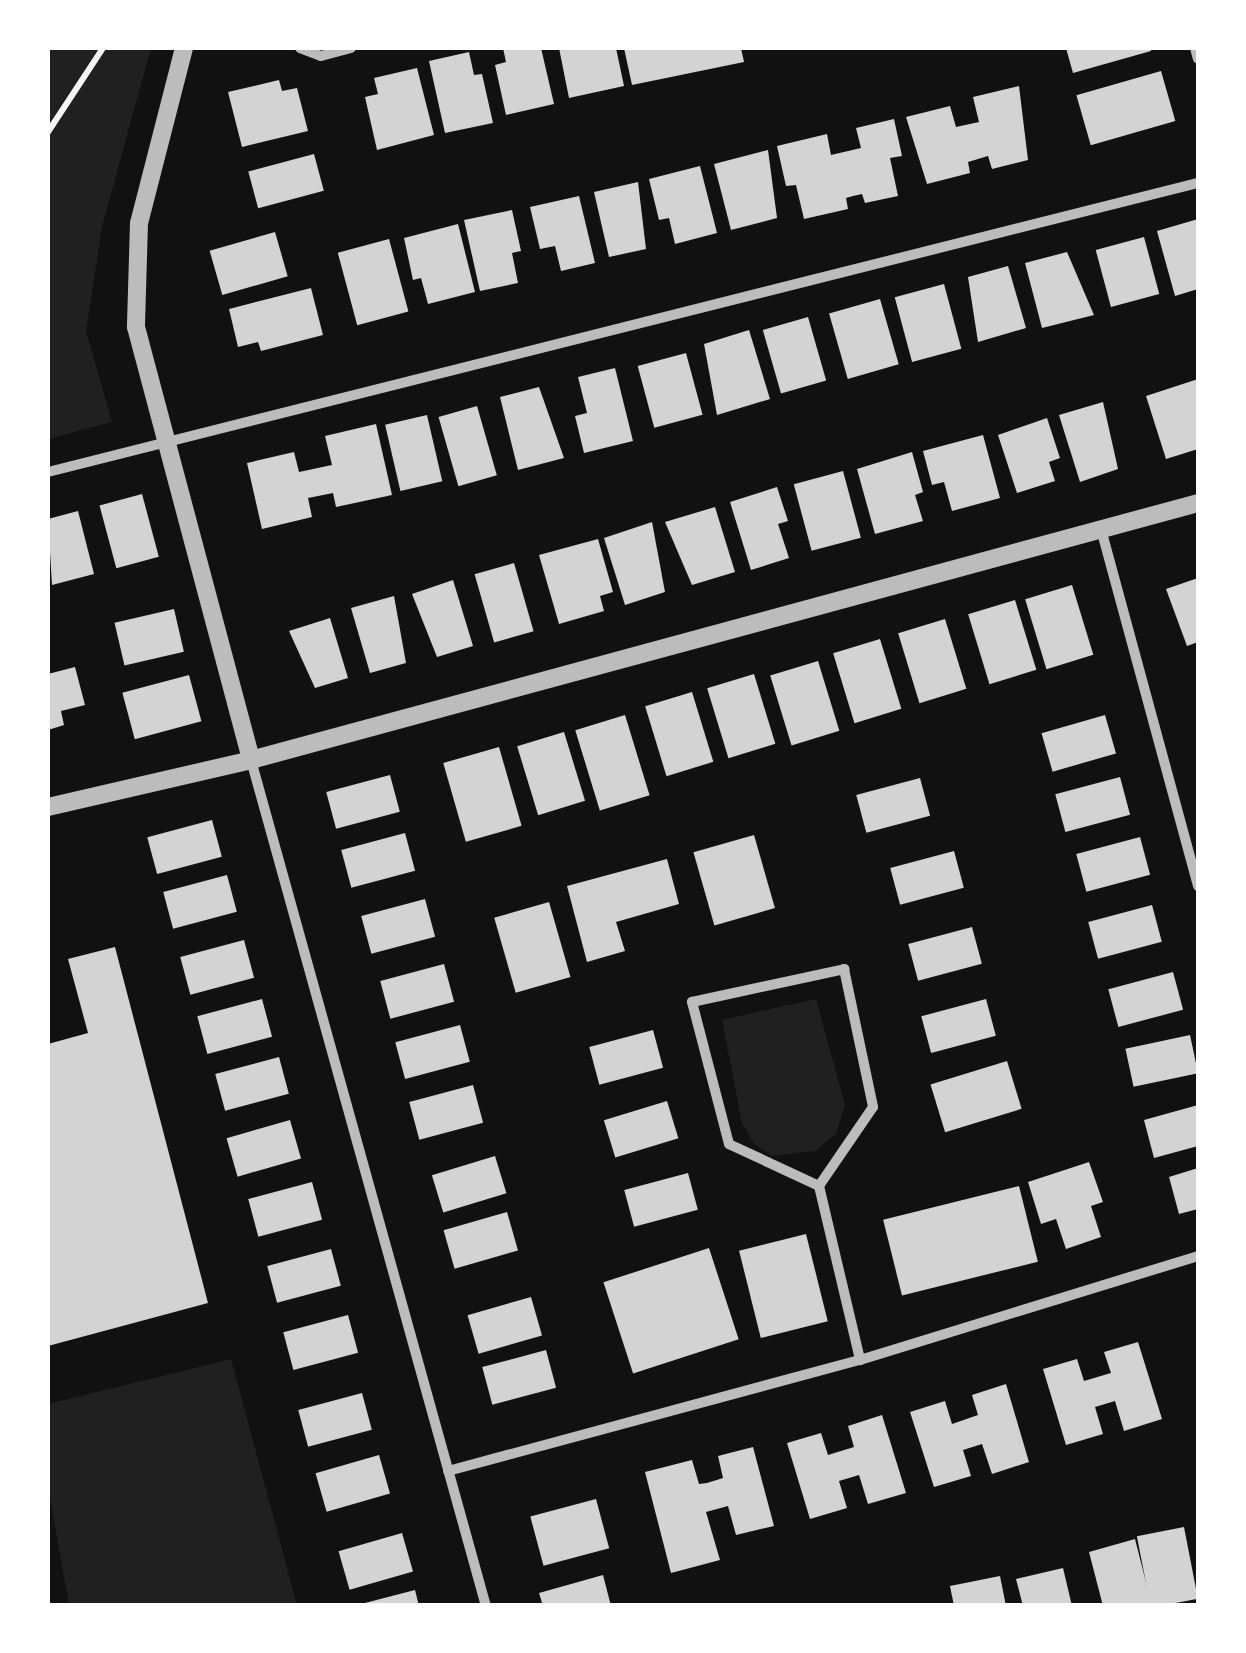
<!DOCTYPE html>
<style>
body{margin:0}
#map{position:relative;width:1246px;height:1653px;overflow:hidden;background:#111;font-family:Georgia,serif}
div>[style]{position:absolute}
[style*='--x']{left:calc(var(--x)*1px);top:calc(var(--y)*1px);width:calc(var(--w)*1px);rotate:calc(var(--a)*1deg)}
.green>*{inset:0;background:#202020}
.building>*{inset:0;background:#d3d3d3;transform-origin:0 0}
.path>*{height:6px;margin:-3px;padding:0 3px;transform-origin:3px;border-radius:3px;background:#f5f5f5}
.minor>*{height:10px;margin:-5px;padding:0 5px;transform-origin:5px;border-radius:5px;background:#bcbcbc}
.tertiary>*{height:18px;margin:-9px;padding:0 9px;transform-origin:9px;border-radius:9px;background:#bcbcbc}
span{translate:-50% -50%;white-space:nowrap;text-align:center;line-height:1.15;-webkit-text-stroke:10px #fff;paint-order:stroke}
.frame{position:absolute;inset:0;border:50px solid #fff;pointer-events:none}
</style>
<div id="map">
<div class="green">
<div style="clip-path:polygon(48px 48px,151px 48px,102px 227px,86px 331px,112px 422px,48px 439px)"></div>
<div style="clip-path:polygon(816px 999px,845px 1105px,836px 1134px,815px 1151px,772px 1156px,754px 1144px,742px 1123px,722px 1020px)"></div>
<div style="clip-path:polygon(231px 1359px,297px 1605px,69px 1605px,48px 1486px,48px 1404px)"></div>
</div>
<div class="building">
<div style="clip-path:polygon(503px 48px,541px 48px,554px 104px,506px 115px,495px 65px,506px 62px)"></div>
<div style="clip-path:polygon(559px 48px,616px 48px,624px 86px,569px 98px)"></div>
<div style="clip-path:polygon(624px 48px,741px 48px,744px 62px,632px 85px)"></div>
<div style="clip-path:polygon(1066px 48px,1150px 48px,1151px 51px,1073px 73px)"></div>
<div style="clip-path:polygon(469px 52px,474px 75px,482px 74px,493px 123px,445px 133px,429px 61px)"></div>
<div style="clip-path:polygon(417px 68px,434px 135px,377px 150px,365px 97px,378px 94px,374px 78px)"></div>
<div style="left:1161px;top:71px;width:52px;height:88px;rotate:74deg"></div>
<div style="clip-path:polygon(279px 80px,282px 91px,297px 88px,308px 131px,242px 147px,228px 92px)"></div>
<div style="clip-path:polygon(1019px 86px,1028px 160px,992px 169px,988px 156px,968px 162px,970px 173px,927px 184px,906px 117px,950px 106px,956px 127px,979px 122px,973px 97px)"></div>
<div style="clip-path:polygon(894px 119px,902px 156px,890px 158px,898px 196px,865px 203px,862px 194px,853px 196px,846px 198px,848px 209px,804px 219px,796px 185px,786px 186px,777px 146px,827px 134px,831px 155px,861px 148px,856px 128px)"></div>
<div style="clip-path:polygon(768px 150px,777px 218px,731px 230px,714px 164px)"></div>
<div style="left:314px;top:154px;width:38px;height:68px;rotate:75deg"></div>
<div style="clip-path:polygon(700px 166px,717px 233px,675px 244px,669px 218px,659px 220px,649px 179px)"></div>
<div style="clip-path:polygon(638px 182px,646px 249px,609px 257px,594px 192px)"></div>
<div style="clip-path:polygon(579px 196px,595px 263px,561px 271px,555px 246px,540px 249px,530px 207px)"></div>
<div style="clip-path:polygon(512px 210px,521px 251px,512px 253px,518px 283px,480px 291px,464px 220px)"></div>
<div style="clip-path:polygon(1198px 219px,1198px 289px,1175px 296px,1157px 231px)"></div>
<div style="clip-path:polygon(458px 224px,475px 292px,428px 304px,421px 278px,413px 280px,404px 238px)"></div>
<div style="left:275px;top:232px;width:46px;height:68px;rotate:74deg"></div>
<div style="left:1144px;top:237px;width:59px;height:50px;rotate:75deg"></div>
<div style="left:389px;top:239px;width:75px;height:53px;rotate:75deg"></div>
<div style="clip-path:polygon(1067px 252px,1094px 315px,1042px 328px,1025px 263px)"></div>
<div style="clip-path:polygon(1008px 266px,1026px 328px,978px 342px,968px 277px)"></div>
<div style="left:944px;top:284px;width:67px;height:51px;rotate:75deg"></div>
<div style="clip-path:polygon(311px 288px,323px 335px,261px 351px,258px 342px,238px 347px,229px 309px)"></div>
<div style="left:880px;top:299px;width:68px;height:53px;rotate:74deg"></div>
<div style="left:808px;top:317px;width:66px;height:47px;rotate:74deg"></div>
<div style="clip-path:polygon(749px 330px,770px 399px,717px 415px,704px 344px)"></div>
<div style="left:686px;top:353px;width:64px;height:50px;rotate:75deg"></div>
<div style="clip-path:polygon(615px 368px,633px 441px,584px 453px,575px 416px,587px 413px,578px 377px)"></div>
<div style="clip-path:polygon(1198px 379px,1198px 449px,1166px 459px,1146px 396px)"></div>
<div style="clip-path:polygon(539px 387px,564px 458px,518px 470px,500px 397px)"></div>
<div style="clip-path:polygon(1103px 402px,1118px 469px,1080px 482px,1059px 415px)"></div>
<div style="left:477px;top:406px;width:72px;height:40px;rotate:74deg"></div>
<div style="left:427px;top:415px;width:68px;height:43px;rotate:77deg"></div>
<div style="clip-path:polygon(1047px 418px,1060px 458px,1049px 462px,1055px 481px,1017px 493px,998px 435px)"></div>
<div style="clip-path:polygon(376px 424px,392px 495px,336px 507px,333px 493px,308px 498px,312px 517px,262px 529px,247px 463px,294px 452px,299px 472px,332px 465px,325px 436px)"></div>
<div style="clip-path:polygon(983px 435px,1000px 498px,952px 511px,944px 482px,932px 485px,923px 451px)"></div>
<div style="clip-path:polygon(912px 452px,923px 492px,915px 495px,923px 521px,875px 534px,857px 469px)"></div>
<div style="left:843px;top:471px;width:69px;height:51px;rotate:75deg"></div>
<div style="clip-path:polygon(777px 487px,788px 521px,778px 524px,789px 558px,751px 570px,730px 502px)"></div>
<div style="left:142px;top:494px;width:65px;height:44px;rotate:75deg"></div>
<div style="clip-path:polygon(715px 507px,735px 572px,692px 585px,665px 522px)"></div>
<div style="clip-path:polygon(78px 511px,94px 574px,52px 585px,48px 519px)"></div>
<div style="clip-path:polygon(652px 522px,665px 592px,625px 605px,604px 538px)"></div>
<div style="clip-path:polygon(598px 539px,613px 592px,600px 596px,604px 611px,559px 624px,539px 555px)"></div>
<div style="left:514px;top:563px;width:71px;height:41px;rotate:74deg"></div>
<div style="clip-path:polygon(1198px 578px,1198px 642px,1187px 646px,1166px 589px)"></div>
<div style="clip-path:polygon(453px 580px,473px 646px,437px 657px,412px 594px)"></div>
<div style="left:1072px;top:585px;width:73px;height:49px;rotate:73deg"></div>
<div style="clip-path:polygon(394px 596px,406px 663px,370px 673px,351px 608px)"></div>
<div style="left:1015px;top:600px;width:73px;height:49px;rotate:73deg"></div>
<div style="left:174px;top:609px;width:44px;height:61px;rotate:77deg"></div>
<div style="clip-path:polygon(330px 618px,348px 678px,315px 688px,289px 631px)"></div>
<div style="left:945px;top:619px;width:73px;height:49px;rotate:73deg"></div>
<div style="left:880px;top:639px;width:73px;height:49px;rotate:73deg"></div>
<div style="left:818px;top:661px;width:73px;height:50px;rotate:73deg"></div>
<div style="clip-path:polygon(75px 667px,85px 705px,61px 711px,64px 725px,48px 730px,48px 674px)"></div>
<div style="left:754px;top:674px;width:73px;height:49px;rotate:73deg"></div>
<div style="left:189px;top:675px;width:48px;height:69px;rotate:75deg"></div>
<div style="left:692px;top:692px;width:73px;height:49px;rotate:73deg"></div>
<div style="left:625px;top:715px;width:84px;height:52px;rotate:73deg"></div>
<div style="left:1105px;top:715px;width:40px;height:66px;rotate:74deg"></div>
<div style="left:564px;top:732px;width:72px;height:49px;rotate:73deg"></div>
<div style="left:499px;top:747px;width:82px;height:58px;rotate:74deg"></div>
<div style="left:390px;top:775px;width:38px;height:66px;rotate:75deg"></div>
<div style="left:1120px;top:777px;width:39px;height:67px;rotate:75deg"></div>
<div style="left:920px;top:778px;width:39px;height:66px;rotate:75deg"></div>
<div style="left:212px;top:820px;width:38px;height:67px;rotate:75deg"></div>
<div style="left:405px;top:833px;width:39px;height:66px;rotate:75deg"></div>
<div style="left:754px;top:835px;width:76px;height:63px;rotate:74deg"></div>
<div style="left:1140px;top:837px;width:39px;height:66px;rotate:75deg"></div>
<div style="left:954px;top:851px;width:38px;height:66px;rotate:75deg"></div>
<div style="clip-path:polygon(667px 859px,679px 904px,616px 922px,625px 951px,587px 962px,567px 886px)"></div>
<div style="left:227px;top:875px;width:38px;height:66px;rotate:75deg"></div>
<div style="left:425px;top:899px;width:39px;height:66px;rotate:75deg"></div>
<div style="left:549px;top:902px;width:78px;height:57px;rotate:74deg"></div>
<div style="left:1152px;top:905px;width:38px;height:66px;rotate:75deg"></div>
<div style="left:972px;top:927px;width:38px;height:66px;rotate:75deg"></div>
<div style="left:244px;top:940px;width:39px;height:66px;rotate:75deg"></div>
<div style="clip-path:polygon(115px 947px,208px 1303px,48px 1346px,48px 1044px,88px 1033px,68px 959px)"></div>
<div style="left:444px;top:964px;width:39px;height:66px;rotate:75deg"></div>
<div style="left:1173px;top:972px;width:39px;height:67px;rotate:75deg"></div>
<div style="left:262px;top:999px;width:39px;height:67px;rotate:75deg"></div>
<div style="left:986px;top:999px;width:38px;height:67px;rotate:75deg"></div>
<div style="left:460px;top:1025px;width:38px;height:67px;rotate:75deg"></div>
<div style="left:653px;top:1030px;width:39px;height:66px;rotate:75deg"></div>
<div style="left:1190px;top:1035px;width:39px;height:66px;rotate:78deg"></div>
<div style="left:279px;top:1057px;width:38px;height:66px;rotate:75deg"></div>
<div style="left:1007px;top:1061px;width:50px;height:80px;rotate:73deg"></div>
<div style="left:473px;top:1085px;width:39px;height:66px;rotate:75deg"></div>
<div style="left:667px;top:1101px;width:39px;height:66px;rotate:73deg"></div>
<div style="clip-path:polygon(1198px 1105px,1198px 1146px,1154px 1158px,1144px 1120px)"></div>
<div style="left:290px;top:1120px;width:40px;height:66px;rotate:74deg"></div>
<div style="left:495px;top:1156px;width:39px;height:66px;rotate:73deg"></div>
<div style="clip-path:polygon(1089px 1162px,1103px 1202px,1091px 1206px,1101px 1237px,1066px 1249px,1056px 1219px,1041px 1224px,1028px 1182px)"></div>
<div style="clip-path:polygon(1198px 1168px,1198px 1209px,1179px 1214px,1169px 1177px)"></div>
<div style="left:688px;top:1173px;width:38px;height:66px;rotate:75deg"></div>
<div style="left:312px;top:1182px;width:39px;height:66px;rotate:75deg"></div>
<div style="left:1019px;top:1186px;width:78px;height:140px;rotate:76deg"></div>
<div style="left:507px;top:1212px;width:40px;height:66px;rotate:74deg"></div>
<div style="left:806px;top:1234px;width:90px;height:69px;rotate:76deg"></div>
<div style="left:709px;top:1248px;width:96px;height:111px;rotate:72deg"></div>
<div style="left:331px;top:1249px;width:38px;height:66px;rotate:75deg"></div>
<div style="left:531px;top:1297px;width:40px;height:66px;rotate:74deg"></div>
<div style="left:348px;top:1315px;width:39px;height:67px;rotate:75deg"></div>
<div style="clip-path:polygon(1138px 1342px,1162px 1419px,1124px 1431px,1115px 1401px,1095px 1407px,1103px 1434px,1066px 1445px,1043px 1369px,1077px 1359px,1084px 1381px,1111px 1373px,1104px 1352px)"></div>
<div style="left:546px;top:1350px;width:39px;height:66px;rotate:75deg"></div>
<div style="clip-path:polygon(1006px 1384px,1029px 1462px,992px 1474px,982px 1444px,963px 1450px,971px 1476px,934px 1487px,910px 1412px,945px 1401px,952px 1424px,978px 1415px,972px 1395px)"></div>
<div style="left:362px;top:1393px;width:38px;height:66px;rotate:75deg"></div>
<div style="clip-path:polygon(882px 1415px,906px 1493px,868px 1504px,859px 1475px,839px 1481px,847px 1508px,810px 1519px,787px 1443px,821px 1433px,828px 1455px,854px 1447px,848px 1426px)"></div>
<div style="clip-path:polygon(753px 1447px,774px 1526px,736px 1535px,728px 1506px,706px 1512px,720px 1560px,671px 1573px,645px 1472px,692px 1460px,699px 1484px,707px 1483px,723px 1478px,718px 1456px)"></div>
<div style="left:379px;top:1455px;width:40px;height:66px;rotate:74deg"></div>
<div style="left:596px;top:1499px;width:51px;height:68px;rotate:75deg"></div>
<div style="left:1184px;top:1527px;width:73px;height:48px;rotate:79deg"></div>
<div style="left:402px;top:1533px;width:40px;height:66px;rotate:74deg"></div>
<div style="clip-path:polygon(1135px 1539px,1152px 1606px,1103px 1606px,1089px 1552px)"></div>
<div style="clip-path:polygon(1063px 1568px,1072px 1606px,1023px 1606px,1016px 1579px)"></div>
<div style="clip-path:polygon(603px 1575px,611px 1606px,543px 1606px,539px 1593px)"></div>
<div style="clip-path:polygon(1000px 1576px,1006px 1606px,954px 1606px,950px 1586px)"></div>
<div style="clip-path:polygon(415px 1590px,419px 1606px,361px 1606px,361px 1604px)"></div>
</div>
<div class="path">
<div style="--x:48;--y:132;--w:100;--a:-56.8"></div>
</div>
<div class="minor">
<div style="--x:300;--y:48;--w:22;--a:21"></div>
<div style="--x:321;--y:56;--w:31;--a:-15"></div>
<div style="--x:1195;--y:48;--w:11;--a:75"></div>
<div style="--x:48;--y:472;--w:1186;--a:-14.11"></div>
<div style="--x:1101;--y:529;--w:370;--a:74.8"></div>
<div style="--x:251;--y:760;--w:878;--a:74.48"></div>
<div style="--x:819;--y:1186;--w:99;--a:-155"></div>
<div style="--x:729;--y:1144;--w:147;--a:-104.6"></div>
<div style="--x:692;--y:1002;--w:156;--a:-12.2"></div>
<div style="--x:844;--y:969;--w:141;--a:78.1"></div>
<div style="--x:873;--y:1107;--w:96;--a:124.4"></div>
<div style="--x:819;--y:1186;--w:179;--a:76.7"></div>
<div style="--x:448;--y:1471;--w:427;--a:-15.1"></div>
<div style="--x:860;--y:1360;--w:354;--a:-17.1"></div>
</div>
<div class="tertiary">
<div style="--x:184;--y:48;--w:181;--a:104.4"></div>
<div style="--x:139;--y:223;--w:104;--a:91.7"></div>
<div style="--x:136;--y:327;--w:448;--a:75.1"></div>
<div style="--x:48;--y:807;--w:208;--a:-13"></div>
<div style="--x:251;--y:760;--w:981;--a:-15.18"></div>
</div>
<div class="frame"></div>
</div>
